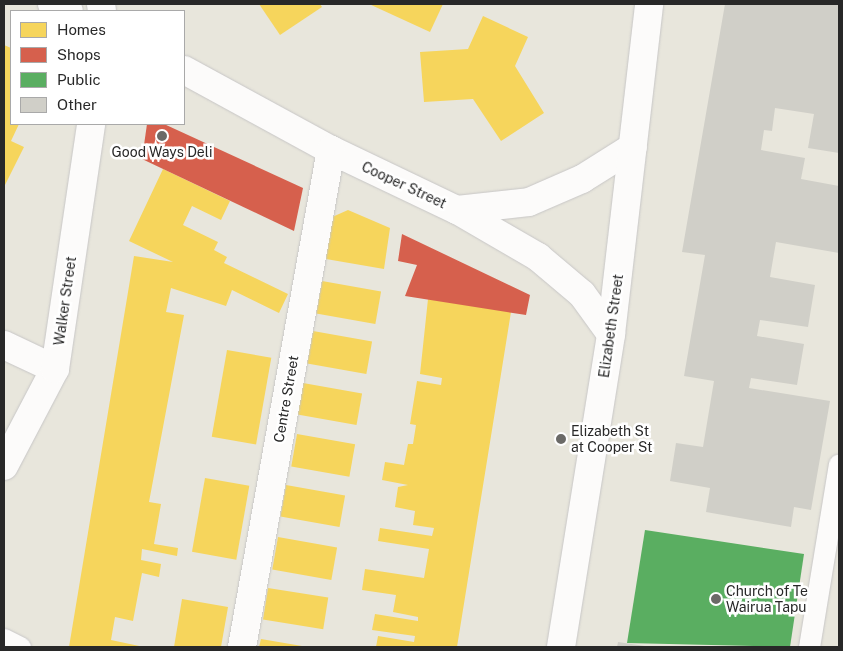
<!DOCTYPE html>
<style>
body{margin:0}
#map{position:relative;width:843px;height:651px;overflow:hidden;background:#e8e6dc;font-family:"Public Sans",sans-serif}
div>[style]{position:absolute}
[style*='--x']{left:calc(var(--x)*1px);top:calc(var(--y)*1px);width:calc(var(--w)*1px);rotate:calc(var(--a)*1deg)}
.homes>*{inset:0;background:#f6d55c;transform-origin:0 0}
.shops>*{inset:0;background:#d6604d}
.public>*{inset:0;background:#5aae61}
.building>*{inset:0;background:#d0cfc8}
.roads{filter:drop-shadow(0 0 1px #c7c6c6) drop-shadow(0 0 1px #c7c6c6)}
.lane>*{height:21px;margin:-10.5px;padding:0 10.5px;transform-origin:10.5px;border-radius:10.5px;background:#fcfbfa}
.street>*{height:28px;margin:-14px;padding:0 14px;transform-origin:14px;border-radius:14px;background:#fcfbfa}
.secondary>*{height:28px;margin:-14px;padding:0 14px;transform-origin:14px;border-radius:14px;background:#fcfbfa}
.dots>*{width:14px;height:14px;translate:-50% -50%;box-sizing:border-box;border:2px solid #fff;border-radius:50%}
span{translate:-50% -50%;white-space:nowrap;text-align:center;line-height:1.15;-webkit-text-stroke:5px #fff;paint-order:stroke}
.poi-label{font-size:14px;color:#282828}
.left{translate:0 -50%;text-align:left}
.street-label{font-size:14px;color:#282828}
.frame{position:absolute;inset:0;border:5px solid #282828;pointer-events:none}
.legend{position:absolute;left:10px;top:10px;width:175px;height:115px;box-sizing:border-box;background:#fff;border:1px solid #a9a9a9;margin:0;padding:6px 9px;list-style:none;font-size:15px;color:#282828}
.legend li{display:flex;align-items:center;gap:10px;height:25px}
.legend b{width:25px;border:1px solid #a9a9a9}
</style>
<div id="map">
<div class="homes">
<div style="clip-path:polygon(259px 4px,320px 4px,322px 7px,280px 35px)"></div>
<div style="clip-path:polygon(369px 4px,443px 4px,430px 32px)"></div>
<div style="clip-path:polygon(483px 16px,528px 37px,515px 66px,544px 113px,501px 141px,473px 99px,424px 102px,420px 52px,468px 49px)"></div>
<div style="clip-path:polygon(4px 45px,11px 48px,11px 124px,19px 124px,11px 141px,24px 147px,4px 187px)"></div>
<div style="clip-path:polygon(163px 169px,230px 201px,221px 220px,192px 206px,183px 225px,218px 242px,214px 250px,227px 257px,224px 263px,288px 294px,279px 313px,232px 290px,226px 306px,171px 288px,166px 312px,184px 315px,149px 502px,161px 504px,154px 544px,178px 548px,177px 556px,142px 549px,141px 560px,161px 564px,159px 577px,142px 573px,133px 621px,115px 617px,111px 640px,144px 647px,69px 647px,134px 256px,173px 262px,129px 241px)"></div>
<div style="clip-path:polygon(348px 210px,390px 228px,384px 269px,326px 259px,330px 218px)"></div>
<div style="left:322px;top:281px;width:60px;height:33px;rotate:10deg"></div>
<div style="clip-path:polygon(428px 299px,511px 312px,457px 647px,376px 647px,378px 636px,414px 642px,415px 636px,372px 630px,375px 614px,418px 621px,418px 617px,393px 612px,396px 595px,362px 590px,365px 569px,424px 578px,429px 549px,378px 541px,380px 528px,432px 536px,434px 528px,413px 525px,415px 511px,395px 507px,398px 487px,408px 485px,382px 480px,385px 462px,404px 465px,408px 444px,413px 444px,416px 425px,410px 424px,417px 381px,441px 385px,442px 378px,420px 374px)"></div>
<div style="left:313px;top:331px;width:60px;height:33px;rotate:10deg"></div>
<div style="left:227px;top:350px;width:45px;height:88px;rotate:10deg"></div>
<div style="left:303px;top:383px;width:60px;height:32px;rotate:10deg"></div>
<div style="left:297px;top:434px;width:59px;height:33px;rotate:10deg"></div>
<div style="left:205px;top:478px;width:45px;height:75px;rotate:10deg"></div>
<div style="left:286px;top:485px;width:60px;height:32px;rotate:10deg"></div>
<div style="left:278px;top:537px;width:60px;height:33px;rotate:10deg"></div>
<div style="left:268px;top:588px;width:61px;height:32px;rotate:9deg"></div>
<div style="clip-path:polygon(182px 599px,228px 607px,221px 647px,174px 647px)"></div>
<div style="clip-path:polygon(261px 639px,302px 646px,302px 647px,259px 647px)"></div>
</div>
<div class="shops">
<div style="clip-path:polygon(147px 124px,164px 124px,303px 188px,294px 231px,142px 159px)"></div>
<div style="clip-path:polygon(402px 234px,530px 295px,526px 315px,405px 296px,417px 265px,398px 261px)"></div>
</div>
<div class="public">
<div style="clip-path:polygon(645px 530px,804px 554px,790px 647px,627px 643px)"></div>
</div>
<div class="building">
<div style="clip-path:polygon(725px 4px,839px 4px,839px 153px,808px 148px,814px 114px,775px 108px,772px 131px,764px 130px,761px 150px,805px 158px,801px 179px,839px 186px,839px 253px,776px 242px,770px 277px,815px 285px,808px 327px,760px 320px,757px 336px,804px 344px,797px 385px,751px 378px,749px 388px,830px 401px,811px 510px,794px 507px,791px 527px,706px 512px,710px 488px,670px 481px,676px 443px,703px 447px,714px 381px,684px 376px,705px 255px,682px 252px)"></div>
<div style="clip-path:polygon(618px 642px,645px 646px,645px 647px,617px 647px)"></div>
</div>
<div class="roads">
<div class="lane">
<div style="--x:4;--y:639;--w:18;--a:27"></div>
<div style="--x:809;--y:647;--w:185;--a:-80.7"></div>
</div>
<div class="street">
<div style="--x:52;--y:4;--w:18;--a:22"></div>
<div style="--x:101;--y:4;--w:7;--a:82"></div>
<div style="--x:184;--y:70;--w:167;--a:28.6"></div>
<div style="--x:331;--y:150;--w:140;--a:25.5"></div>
<div style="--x:457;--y:210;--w:72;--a:-6.3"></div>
<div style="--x:529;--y:202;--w:58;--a:-23.5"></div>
<div style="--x:582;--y:179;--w:60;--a:-32.1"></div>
<div style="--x:4;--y:345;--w:56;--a:25.2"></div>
<div style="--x:4;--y:466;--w:110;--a:-62.3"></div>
<div style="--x:55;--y:369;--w:248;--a:-81.6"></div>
<div style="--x:242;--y:647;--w:505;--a:-79.85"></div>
</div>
<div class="secondary">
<div style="--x:457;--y:210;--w:94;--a:30.1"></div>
<div style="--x:538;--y:257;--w:57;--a:40.1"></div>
<div style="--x:582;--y:294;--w:49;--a:54.1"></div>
<div style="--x:561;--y:647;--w:317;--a:-80.9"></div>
<div style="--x:611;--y:334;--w:332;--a:-83.4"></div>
</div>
</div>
<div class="dots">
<div style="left:162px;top:136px;background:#6b6a67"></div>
<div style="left:561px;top:439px;background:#6b6a67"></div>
<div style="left:716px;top:599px;background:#6b6a67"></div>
</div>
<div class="poi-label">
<span style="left:162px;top:152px">Good Ways Deli</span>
<span class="left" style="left:571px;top:439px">Elizabeth St<br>at Cooper St</span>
<span class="left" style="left:726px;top:599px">Church of Te<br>Wairua Tapu</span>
</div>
<div class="street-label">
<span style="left:404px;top:185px;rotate:25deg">Cooper Street</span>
<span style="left:65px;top:301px;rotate:-82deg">Walker Street</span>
<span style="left:611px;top:326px;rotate:-82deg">Elizabeth Street</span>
<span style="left:286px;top:399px;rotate:-80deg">Centre Street</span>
</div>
<div class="frame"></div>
<ul class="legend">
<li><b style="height:14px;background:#f6d55c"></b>Homes</li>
<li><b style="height:14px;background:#d6604d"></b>Shops</li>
<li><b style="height:14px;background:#5aae61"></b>Public</li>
<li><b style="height:14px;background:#d0cfc8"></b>Other</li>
</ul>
</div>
